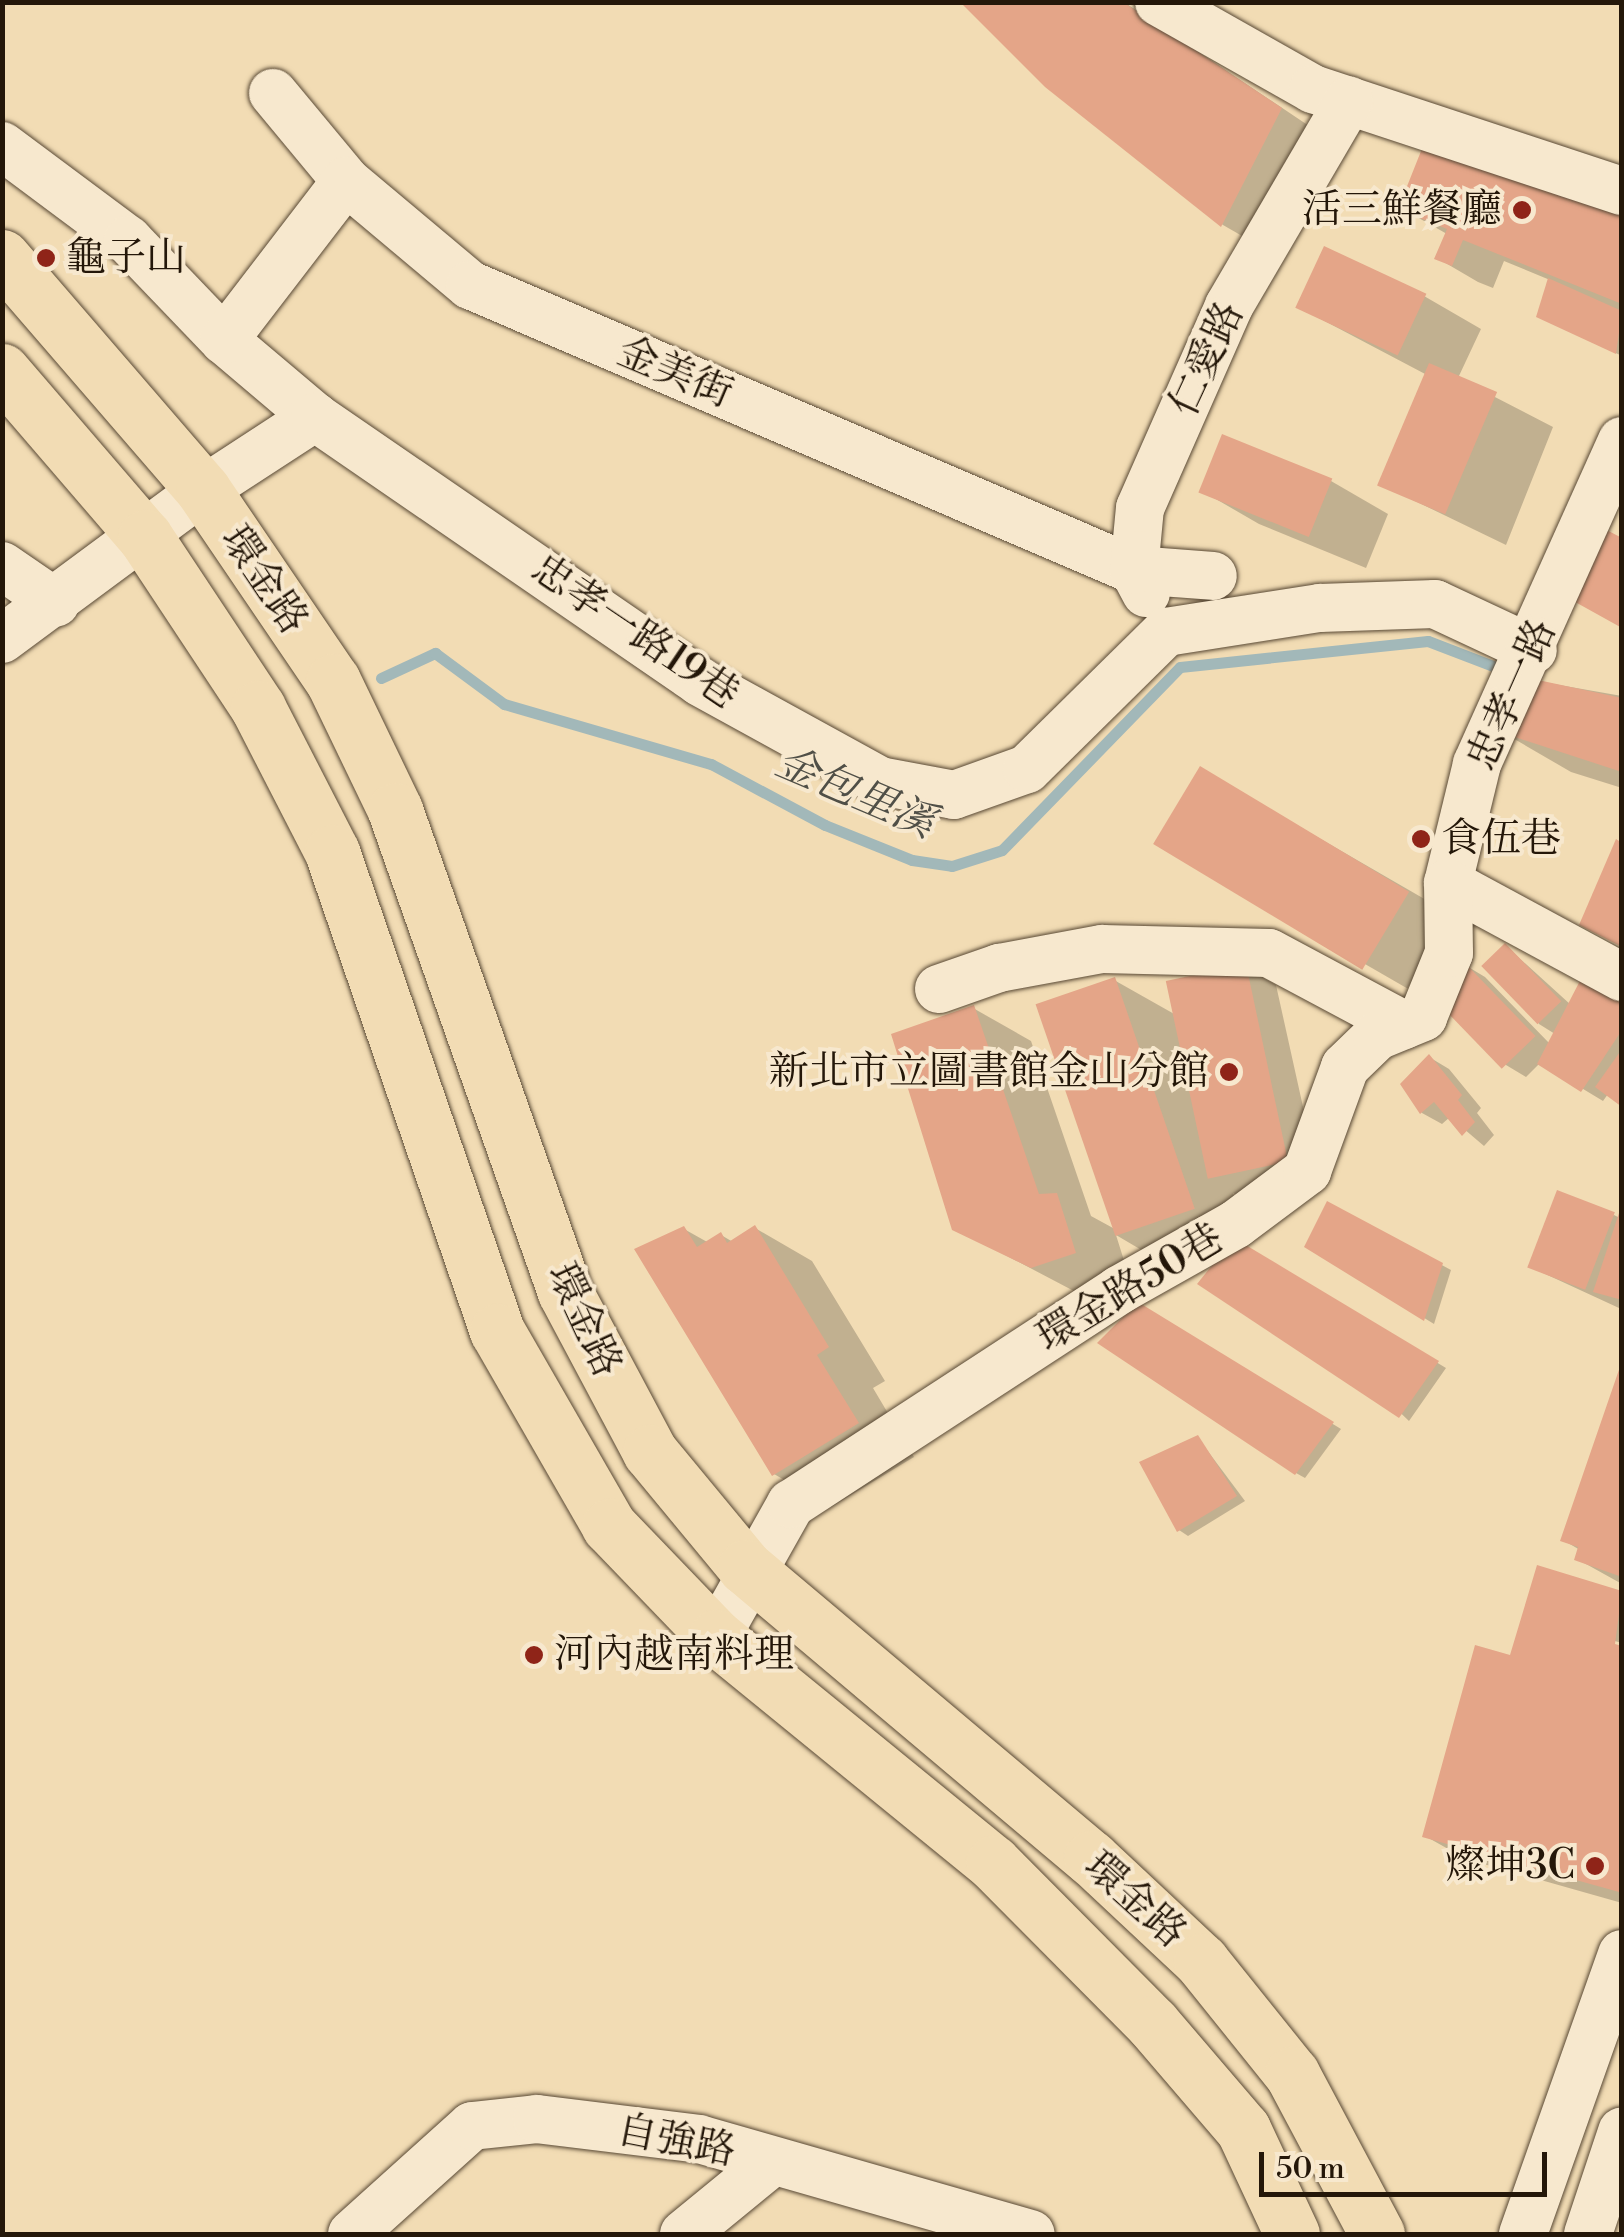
<!DOCTYPE html>
<meta charset="utf-8">
<style>
body{margin:0}
#map{position:relative;width:1624px;height:2237px;overflow:hidden;background:#f2dcb4;font-family:"Libre Bodoni","Noto Serif TC",serif}
div>[style]{position:absolute}
[style*='--x']{left:calc(var(--x)*1px);top:calc(var(--y)*1px);width:calc(var(--w)*1px);rotate:calc(var(--a)*1deg)}
.shadow>*{inset:0;background:#0003;transform-origin:0 0}
.stream>*{height:11px;margin:-5.5px;padding:0 5.5px;transform-origin:5.5px;border-radius:5.5px;background:#a2b8b9}
.building>*{inset:0;background:#e4a588;transform-origin:0 0}
.roads{filter:drop-shadow(0 0 2px #584834) drop-shadow(0 0 2px #584834)}
.minor>*{height:48px;margin:-24px;padding:0 24px;transform-origin:24px;border-radius:24px;background:#f7e8ce}
.major>*{height:55px;margin:-27.5px;padding:0 27.5px;transform-origin:27.5px;border-radius:27.5px;background:#f2dcb4}
.dots>*{width:28px;height:28px;translate:-50% -50%;box-sizing:border-box;border:5px solid #f7e8ce;border-radius:50%}
span{translate:-50% -50%;white-space:nowrap;text-align:center;line-height:1.15;-webkit-text-stroke:8px #f7e8ce;paint-order:stroke}
.poi-label{font-size:40px;color:#241709}
.right{translate:-100% -50%;text-align:right}
.left{translate:0 -50%;text-align:left}
.street-label{font-size:40px;color:#241709}
.water-label{font-size:42px;color:#504f47;font-style:italic}
.frame{position:absolute;inset:0;border:5px solid #241709;pointer-events:none}
.scale{position:absolute;left:1259px;top:2152px;width:288px;height:45px;box-sizing:border-box;border:5px solid #241709;border-top:0;padding-left:12px;font-size:30px;line-height:35px;white-space:nowrap;color:#241709;-webkit-text-stroke:8px #f7e8ce;paint-order:stroke}
</style>
<div id="map">
<div class="shadow">
<div style="clip-path:polygon(964px 2px,1124px 2px,1321px 134px,1263px 248px,1223px 225px,1047px 85px)"></div>
<div style="clip-path:polygon(1401px 208px,1622px 217px,1622px 356px,1539px 316px,1550px 280px,1504px 261px,1493px 288px,1478px 282px,1437px 258px,1447px 234px)"></div>
<div style="clip-path:polygon(1424px 296px,1481px 329px,1458px 378px,1553px 427px,1506px 545px,1382px 485px,1427px 375px,1298px 307px)"></div>
<div style="clip-path:polygon(1331px 481px,1388px 514px,1366px 568px,1259px 524px,1202px 491px)"></div>
<div style="clip-path:polygon(1525px 679px,1622px 696px,1622px 788px,1571px 772px,1497px 729px)"></div>
<div style="left:1201px;top:770px;width:288px;height:86px;rotate:30deg"></div>
<div style="clip-path:polygon(1506px 946px,1571px 1005px,1622px 997px,1622px 1104px,1608px 1094px,1603px 1101px,1540px 1063px,1526px 1077px,1506px 1065px,1465px 965px,1485px 977px,1550px 1044px,1555px 1034px,1539px 1024px)"></div>
<div style="clip-path:polygon(1245px 967px,1276px 985px,1319px 1179px,1250px 1203px,1233px 1193px,1250px 1242px,1241px 1245px,1446px 1368px,1409px 1421px,1229px 1249px,1172px 1268px,1116px 1235px,1132px 1286px,1091px 1300px,954px 1228px,973px 1008px,1031px 1041px,1091px 1216px,1113px 1228px,1114px 980px,1176px 1015px)"></div>
<div style="clip-path:polygon(1429px 1057px,1449px 1069px,1481px 1108px,1477px 1113px,1494px 1135px,1484px 1146px,1450px 1117px,1442px 1124px,1422px 1113px,1403px 1084px)"></div>
<div style="clip-path:polygon(1328px 1204px,1451px 1270px,1434px 1324px,1307px 1246px)"></div>
<div style="clip-path:polygon(1622px 1213px,1619px 1308px,1528px 1266px,1614px 1215px,1620px 1218px)"></div>
<div style="clip-path:polygon(755px 1228px,812px 1261px,885px 1381px,873px 1388px,914px 1457px,831px 1507px,774px 1474px,684px 1229px,709px 1243px,721px 1235px,733px 1242px)"></div>
<div style="clip-path:polygon(1139px 1305px,1341px 1429px,1305px 1478px,1296px 1473px)"></div>
<div style="clip-path:polygon(1622px 1366px,1622px 1584px,1577px 1559px,1580px 1550px,1563px 1540px)"></div>
<div style="clip-path:polygon(1198px 1438px,1245px 1501px,1188px 1536px,1179px 1530px)"></div>
<div style="clip-path:polygon(1538px 1568px,1622px 1593px,1622px 1643px,1542px 1621px,1622px 1649px,1622px 1903px,1466px 1859px,1425px 1836px,1476px 1648px,1512px 1658px)"></div>
</div>
<div class="stream">
<div style="--x:381;--y:678;--w:60;--a:-24.8"></div>
<div style="--x:435;--y:653;--w:86;--a:36.5"></div>
<div style="--x:504;--y:704;--w:216;--a:16.2"></div>
<div style="--x:711;--y:764;--w:129;--a:28.2"></div>
<div style="--x:825;--y:825;--w:94;--a:21.9"></div>
<div style="--x:912;--y:860;--w:40;--a:8.5"></div>
<div style="--x:952;--y:866;--w:52;--a:-17.7"></div>
<div style="--x:1002;--y:850;--w:255;--a:-45.8"></div>
<div style="--x:1180;--y:667;--w:249;--a:-6"></div>
<div style="--x:1428;--y:641;--w:70;--a:21"></div>
</div>
<div class="building">
<div style="clip-path:polygon(960px 2px,1123px 2px,1282px 108px,1221px 227px,1045px 87px)"></div>
<div style="clip-path:polygon(1427px 136px,1622px 215px,1622px 304px,1463px 240px,1452px 266px,1434px 259px,1447px 229px,1398px 209px)"></div>
<div style="left:1324px;top:246px;width:113px;height:68px;rotate:25deg"></div>
<div style="clip-path:polygon(1548px 278px,1622px 311px,1616px 354px,1536px 317px)"></div>
<div style="left:1429px;top:363px;width:74px;height:133px;rotate:23deg"></div>
<div style="left:1222px;top:434px;width:119px;height:63px;rotate:22deg"></div>
<div style="clip-path:polygon(1599px 526px,1622px 538px,1622px 628px,1568px 598px)"></div>
<div style="clip-path:polygon(1524px 677px,1622px 698px,1622px 772px,1493px 730px)"></div>
<div style="left:1200px;top:766px;width:244px;height:91px;rotate:31deg"></div>
<div style="clip-path:polygon(1616px 839px,1622px 843px,1622px 947px,1579px 925px)"></div>
<div style="left:1505px;top:943px;width:81px;height:33px;rotate:46deg"></div>
<div style="left:1464px;top:962px;width:103px;height:47px;rotate:46deg"></div>
<div style="left:1246px;top:964px;width:202px;height:82px;rotate:78deg"></div>
<div style="clip-path:polygon(1584px 973px,1622px 994px,1622px 1030px,1581px 1092px,1537px 1064px)"></div>
<div style="left:1115px;top:977px;width:245px;height:84px;rotate:71deg"></div>
<div style="clip-path:polygon(974px 1005px,1039px 1194px,1057px 1193px,1076px 1253px,1031px 1268px,952px 1230px,891px 1034px)"></div>
<div style="clip-path:polygon(1622px 1049px,1622px 1107px,1595px 1087px)"></div>
<div style="clip-path:polygon(1429px 1054px,1462px 1095px,1458px 1100px,1475px 1122px,1462px 1136px,1434px 1102px,1420px 1114px,1400px 1084px)"></div>
<div style="left:1557px;top:1190px;width:62px;height:83px;rotate:21deg"></div>
<div style="clip-path:polygon(1327px 1201px,1443px 1263px,1424px 1321px,1304px 1247px)"></div>
<div style="clip-path:polygon(1621px 1207px,1622px 1207px,1622px 1300px,1593px 1292px)"></div>
<div style="clip-path:polygon(755px 1225px,829px 1347px,817px 1355px,859px 1423px,772px 1476px,634px 1249px,684px 1226px,697px 1247px,721px 1232px,727px 1243px)"></div>
<div style="clip-path:polygon(1234px 1238px,1439px 1361px,1399px 1418px,1197px 1284px)"></div>
<div style="clip-path:polygon(1138px 1302px,1334px 1422px,1295px 1475px,1097px 1343px)"></div>
<div style="clip-path:polygon(1622px 1361px,1622px 1577px,1574px 1560px,1578px 1547px,1560px 1541px)"></div>
<div style="clip-path:polygon(1198px 1435px,1237px 1496px,1177px 1532px,1139px 1462px)"></div>
<div style="clip-path:polygon(1537px 1565px,1622px 1591px,1615px 1644px,1622px 1646px,1619px 1892px,1422px 1837px,1475px 1645px,1510px 1655px)"></div>
</div>
<div class="roads">
<div class="minor">
<div style="--x:1159;--y:2;--w:177;--a:29.5"></div>
<div style="--x:1313;--y:89;--w:325;--a:18.3"></div>
<div style="--x:273;--y:93;--w:114;--a:50.3"></div>
<div style="--x:346;--y:181;--w:162;--a:40"></div>
<div style="--x:470;--y:285;--w:723;--a:23.23"></div>
<div style="--x:1134;--y:570;--w:79;--a:4.3"></div>
<div style="--x:2;--y:146;--w:157;--a:36.7"></div>
<div style="--x:128;--y:240;--w:139;--a:46.2"></div>
<div style="--x:224;--y:340;--w:119;--a:40.2"></div>
<div style="--x:224;--y:340;--w:200;--a:-52.5"></div>
<div style="--x:1622;--y:441;--w:354;--a:114.2"></div>
<div style="--x:1477;--y:764;--w:122;--a:103.7"></div>
<div style="--x:1448;--y:883;--w:198;--a:28.4"></div>
<div style="--x:2;--y:566;--w:65;--a:34.4"></div>
<div style="--x:1146;--y:593;--w:26;--a:-118"></div>
<div style="--x:1134;--y:570;--w:62;--a:-84.5"></div>
<div style="--x:1140;--y:508;--w:221;--a:-66.2"></div>
<div style="--x:1229;--y:306;--w:238;--a:-59.7"></div>
<div style="--x:2;--y:639;--w:250;--a:-36.5"></div>
<div style="--x:203;--y:490;--w:134;--a:-33.1"></div>
<div style="--x:315;--y:417;--w:467;--a:34.5"></div>
<div style="--x:700;--y:682;--w:205;--a:28.8"></div>
<div style="--x:880;--y:781;--w:75;--a:10.7"></div>
<div style="--x:954;--y:795;--w:77;--a:-19.6"></div>
<div style="--x:1027;--y:769;--w:195;--a:-44.6"></div>
<div style="--x:1166;--y:632;--w:156;--a:-8.9"></div>
<div style="--x:1320;--y:608;--w:115;--a:-2"></div>
<div style="--x:1435;--y:604;--w:108;--a:25.1"></div>
<div style="--x:939;--y:989;--w:64;--a:-19.3"></div>
<div style="--x:999;--y:968;--w:105;--a:-10.5"></div>
<div style="--x:1102;--y:949;--w:167;--a:1.4"></div>
<div style="--x:1269;--y:953;--w:153;--a:28.1"></div>
<div style="--x:716;--y:1637;--w:153;--a:-60.6"></div>
<div style="--x:791;--y:1504;--w:392;--a:-33.1"></div>
<div style="--x:1119;--y:1290;--w:134;--a:-29.4"></div>
<div style="--x:1236;--y:1224;--w:89;--a:-36.7"></div>
<div style="--x:1307;--y:1171;--w:111;--a:-69.9"></div>
<div style="--x:1345;--y:1067;--w:45;--a:-44.1"></div>
<div style="--x:1377;--y:1036;--w:50;--a:-22.4"></div>
<div style="--x:1423;--y:1017;--w:69;--a:-67.9"></div>
<div style="--x:1449;--y:953;--w:70;--a:-90.8"></div>
<div style="--x:352;--y:2234;--w:161;--a:-42"></div>
<div style="--x:472;--y:2126;--w:65;--a:-6.1"></div>
<div style="--x:537;--y:2119;--w:163;--a:7"></div>
<div style="--x:699;--y:2139;--w:345;--a:16"></div>
<div style="--x:684;--y:2234;--w:114;--a:-39.3"></div>
<div style="--x:1523;--y:2234;--w:297;--a:-70.5"></div>
<div style="--x:1588;--y:2234;--w:108;--a:-71.6"></div>
</div>
<div class="major">
<div style="--x:2;--y:257;--w:308;--a:49.2"></div>
<div style="--x:203;--y:490;--w:231;--a:55.8"></div>
<div style="--x:333;--y:681;--w:143;--a:64.3"></div>
<div style="--x:395;--y:810;--w:511;--a:70.57"></div>
<div style="--x:565;--y:1292;--w:181;--a:62"></div>
<div style="--x:650;--y:1452;--w:149;--a:50.4"></div>
<div style="--x:745;--y:1567;--w:452;--a:40.1"></div>
<div style="--x:1091;--y:1858;--w:151;--a:43.1"></div>
<div style="--x:1201;--y:1961;--w:145;--a:51.2"></div>
<div style="--x:1292;--y:2074;--w:181;--a:62"></div>
<div style="--x:2;--y:371;--w:219;--a:49.3"></div>
<div style="--x:145;--y:537;--w:205;--a:56.5"></div>
<div style="--x:258;--y:708;--w:162;--a:62.8"></div>
<div style="--x:332;--y:852;--w:507;--a:70.99"></div>
<div style="--x:497;--y:1331;--w:225;--a:60.1"></div>
<div style="--x:609;--y:1526;--w:154;--a:46.1"></div>
<div style="--x:716;--y:1637;--w:357;--a:39.2"></div>
<div style="--x:993;--y:1863;--w:226;--a:45.2"></div>
<div style="--x:1152;--y:2023;--w:140;--a:49.4"></div>
<div style="--x:1243;--y:2129;--w:116;--a:65"></div>
</div>
</div>
<div class="dots">
<div style="left:1522px;top:210px;background:#8f2418"></div>
<div style="left:46px;top:258px;background:#8f2418"></div>
<div style="left:1421px;top:839px;background:#8f2418"></div>
<div style="left:1229px;top:1072px;background:#8f2418"></div>
<div style="left:534px;top:1655px;background:#8f2418"></div>
<div style="left:1595px;top:1866px;background:#8f2418"></div>
</div>
<div class="poi-label">
<span class="right" style="left:1502px;top:210px">活三鮮餐廳</span>
<span class="left" style="left:66px;top:258px">龜子山</span>
<span class="left" style="left:1441px;top:839px">食伍巷</span>
<span class="right" style="left:1209px;top:1072px">新北市立圖書館金山分館</span>
<span class="left" style="left:554px;top:1655px">河內越南料理</span>
<span class="right" style="left:1575px;top:1866px">燦坤3C</span>
</div>
<div class="street-label">
<span style="left:1207px;top:359px;rotate:-65deg">仁愛路</span>
<span style="left:675px;top:373px;rotate:23deg">金美街</span>
<span style="left:264px;top:580px;rotate:56deg">環金路</span>
<span style="left:635px;top:632px;rotate:34deg">忠孝一路19巷</span>
<span style="left:1512px;top:695px;rotate:-66deg">忠孝一路</span>
<span style="left:1130px;top:1288px;rotate:-31deg">環金路50巷</span>
<span style="left:584px;top:1320px;rotate:65deg">環金路</span>
<span style="left:1135px;top:1900px;rotate:42deg">環金路</span>
<span style="left:676px;top:2141px;rotate:11deg">自強路</span>
</div>
<div class="water-label">
<span style="left:855px;top:794px;rotate:23deg">金包里溪</span>
</div>
<div class="frame"></div>
<div class="scale">50 m</div>
</div>
